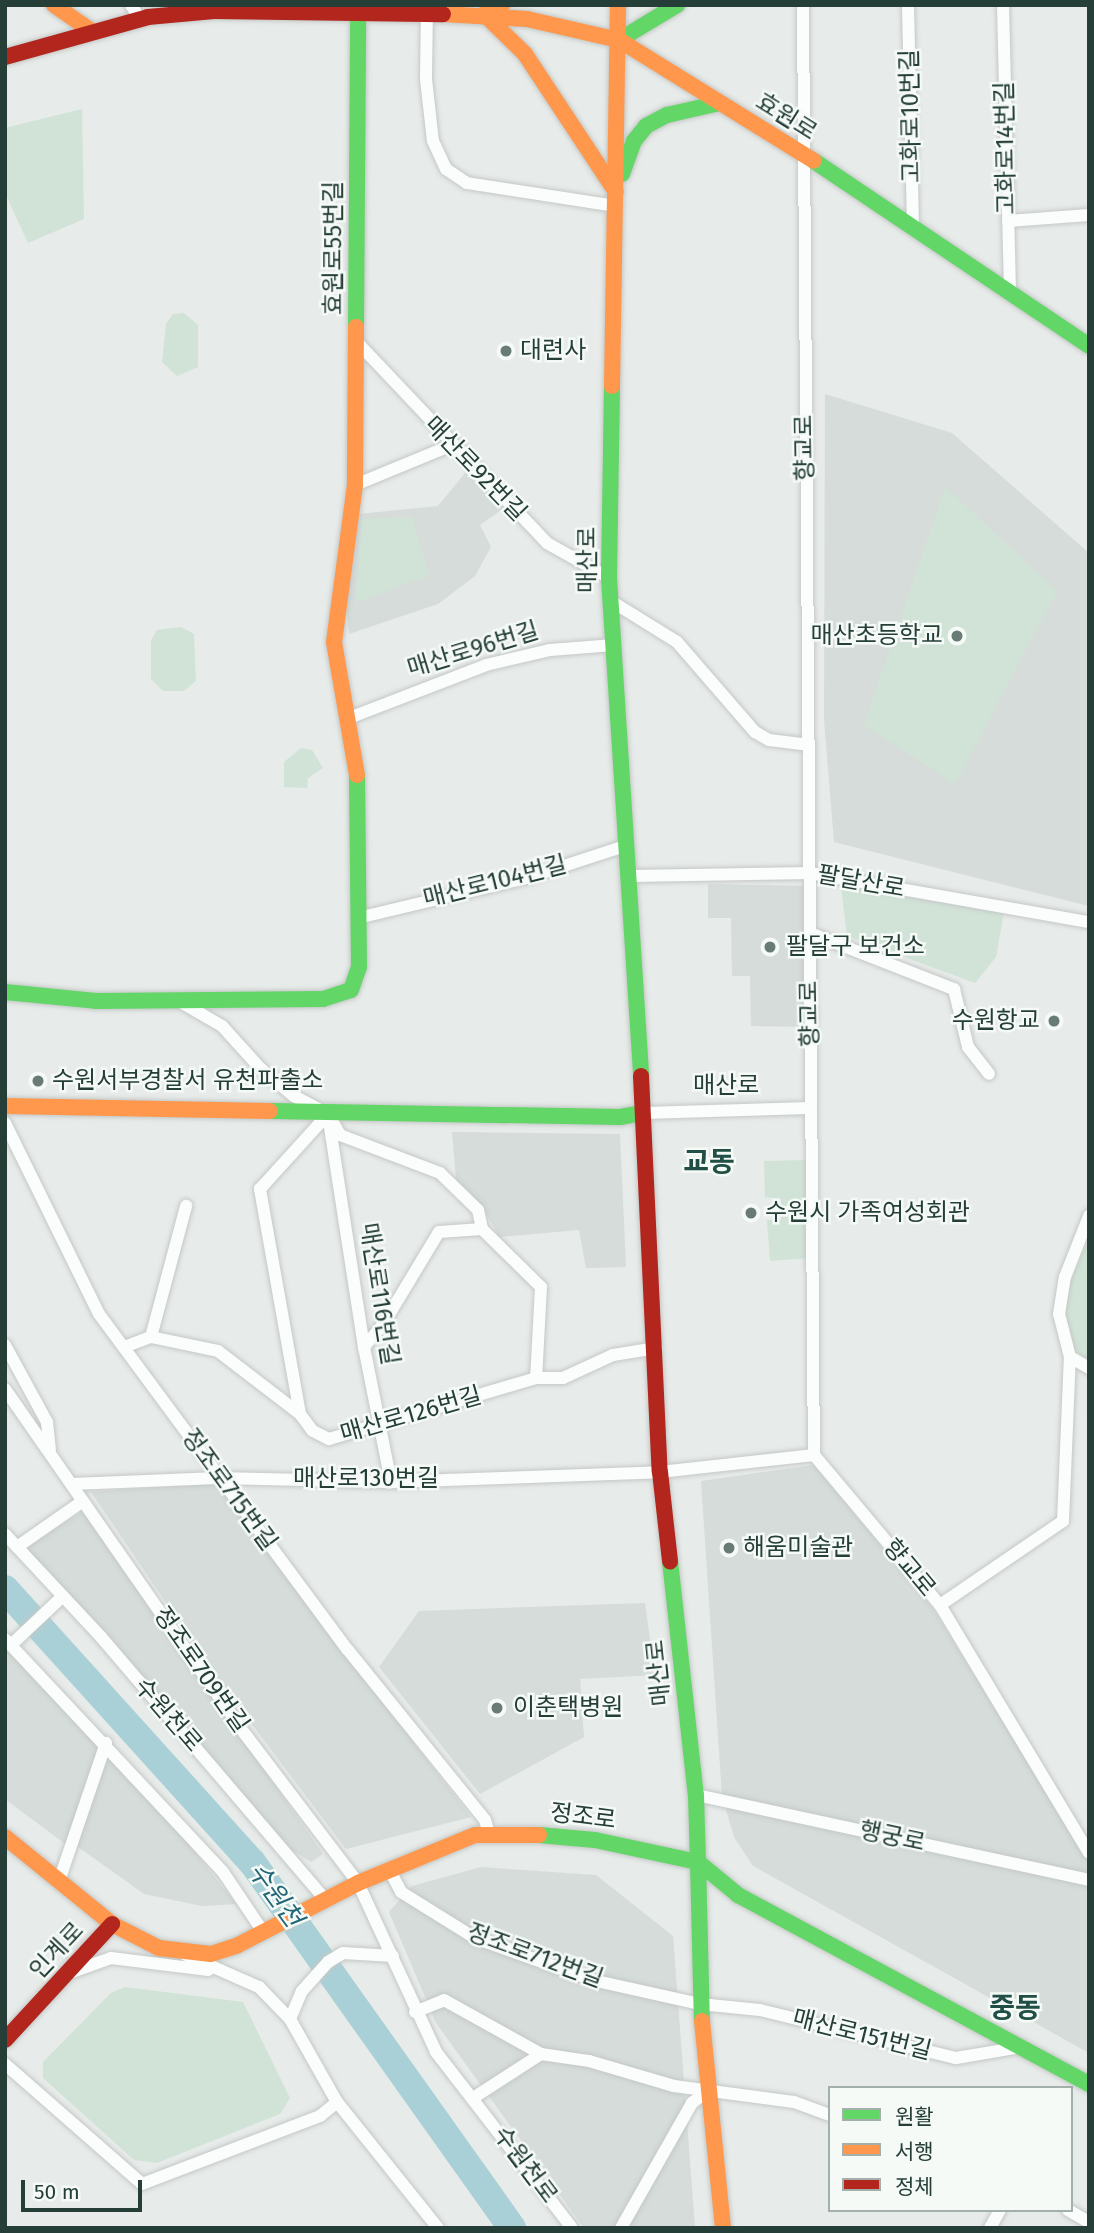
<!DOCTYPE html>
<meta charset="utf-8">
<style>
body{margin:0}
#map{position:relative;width:1094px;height:2233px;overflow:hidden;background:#e7ebe9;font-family:"Fira Sans","Noto Sans KR",sans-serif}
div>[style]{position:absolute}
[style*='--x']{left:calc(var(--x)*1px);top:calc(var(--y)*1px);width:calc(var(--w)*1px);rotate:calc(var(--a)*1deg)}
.built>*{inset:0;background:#d5dcd9}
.green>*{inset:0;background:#d1e3d7}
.river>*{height:28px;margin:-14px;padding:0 14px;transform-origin:14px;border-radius:14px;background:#aad0d7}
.roads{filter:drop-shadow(0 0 2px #c4c8c6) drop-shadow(0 0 2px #c4c8c6)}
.street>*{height:12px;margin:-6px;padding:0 6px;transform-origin:6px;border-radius:6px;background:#fbfcfc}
.fast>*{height:16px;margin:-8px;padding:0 8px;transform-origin:8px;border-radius:8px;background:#63d668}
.slow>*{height:16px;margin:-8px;padding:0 8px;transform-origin:8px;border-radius:8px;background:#ff974d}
.jam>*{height:16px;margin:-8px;padding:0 8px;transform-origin:8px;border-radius:8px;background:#b3261e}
.dots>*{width:19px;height:19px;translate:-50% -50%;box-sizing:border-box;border:4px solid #f5faf7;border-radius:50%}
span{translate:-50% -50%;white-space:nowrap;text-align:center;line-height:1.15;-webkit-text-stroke:5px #f5faf7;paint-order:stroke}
.street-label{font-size:24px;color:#253e38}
.poi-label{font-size:24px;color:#253e38}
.left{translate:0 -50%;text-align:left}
.right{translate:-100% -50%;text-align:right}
.water-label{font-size:26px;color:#216777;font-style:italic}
.quarter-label{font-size:28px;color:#214f45;font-weight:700}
.frame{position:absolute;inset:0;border:7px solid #253e38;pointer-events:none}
.legend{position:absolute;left:828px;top:2086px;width:245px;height:126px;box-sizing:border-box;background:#f5faf7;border:2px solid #a2afab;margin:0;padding:9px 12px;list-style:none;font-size:21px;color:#253e38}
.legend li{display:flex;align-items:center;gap:14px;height:35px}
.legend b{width:35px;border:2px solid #a2afab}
.scale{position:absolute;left:21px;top:2180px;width:121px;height:32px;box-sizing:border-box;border:4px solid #253e38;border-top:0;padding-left:9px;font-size:21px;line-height:24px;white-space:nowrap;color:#253e38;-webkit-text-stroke:5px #f5faf7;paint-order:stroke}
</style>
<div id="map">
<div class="built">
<div style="clip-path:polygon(825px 394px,952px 433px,1089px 553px,1089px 906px,834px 842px,824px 719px)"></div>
<div style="clip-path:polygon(466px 472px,504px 508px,480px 525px,491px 547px,475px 576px,438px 604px,349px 634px,346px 602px,358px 514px,438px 506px)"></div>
<div style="clip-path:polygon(708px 884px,807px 886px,807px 1027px,751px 1026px,750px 976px,732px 976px,731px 918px,708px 918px)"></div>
<div style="clip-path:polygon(452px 1132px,620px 1134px,626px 1267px,586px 1268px,579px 1230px,499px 1237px,482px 1206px,456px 1179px)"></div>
<div style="clip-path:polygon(814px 1465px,933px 1609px,1089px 1861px,1089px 2053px,753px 1866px,734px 1837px,722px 1796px,701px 1481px)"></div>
<div style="clip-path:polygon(216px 1483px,279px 1568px,471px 1817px,346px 1849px,217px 1678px,91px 1492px)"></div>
<div style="clip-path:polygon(83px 1511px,178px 1646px,323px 1854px,311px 1862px,290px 1849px,24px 1549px)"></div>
<div style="clip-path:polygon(645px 1603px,655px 1675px,580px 1679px,584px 1737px,480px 1794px,379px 1667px,419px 1611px)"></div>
<div style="clip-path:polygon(5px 1644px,101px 1745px,68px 1846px,5px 1799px)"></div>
<div style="clip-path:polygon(110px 1755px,160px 1808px,236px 1904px,202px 1906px,144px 1894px,74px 1844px)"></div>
<div style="clip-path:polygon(481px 1867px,596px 1875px,673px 1936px,695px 2228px,584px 2228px,436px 2023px,389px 1912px,412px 1886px)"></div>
</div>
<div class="green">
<div style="clip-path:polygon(82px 109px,84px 219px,28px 243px,5px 193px,5px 128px)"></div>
<div style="clip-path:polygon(184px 313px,198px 325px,198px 367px,177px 376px,162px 362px,166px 324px,173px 314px)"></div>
<div style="clip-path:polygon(945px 487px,1057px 591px,955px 784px,864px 725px)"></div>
<div style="clip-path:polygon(412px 517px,429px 575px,355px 603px,362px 519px)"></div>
<div style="clip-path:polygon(181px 627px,194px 634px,196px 681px,184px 691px,163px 691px,151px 679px,151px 640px,157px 630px)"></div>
<div style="clip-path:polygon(301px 748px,312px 750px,323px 768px,308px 778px,307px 788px,284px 787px,284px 762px)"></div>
<div style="clip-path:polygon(841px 887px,1004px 912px,996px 957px,975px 983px,847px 936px)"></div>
<div style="clip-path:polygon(808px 1160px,810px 1258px,770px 1261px,767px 1220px,781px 1220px,781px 1199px,765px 1197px,764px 1161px)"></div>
<div style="clip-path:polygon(1089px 1239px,1089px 1360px,1066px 1344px,1064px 1316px,1070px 1283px)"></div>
<div style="clip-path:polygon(125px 1987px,243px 2002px,290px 2098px,280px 2114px,157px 2163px,134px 2160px,43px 2078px,43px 2062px,111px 1993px)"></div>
</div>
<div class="river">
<div style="--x:5;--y:1589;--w:368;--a:47.9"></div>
<div style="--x:252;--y:1862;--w:449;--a:54.6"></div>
</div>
<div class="roads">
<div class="street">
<div style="--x:131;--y:5;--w:17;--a:57"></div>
<div style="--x:803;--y:5;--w:1450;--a:89.57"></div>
<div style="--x:814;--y:1455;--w:196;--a:50"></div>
<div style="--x:940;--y:1605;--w:289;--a:59"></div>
<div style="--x:908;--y:5;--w:222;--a:88.7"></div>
<div style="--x:1003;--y:5;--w:286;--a:88.6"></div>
<div style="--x:427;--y:6;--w:73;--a:90.8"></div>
<div style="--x:426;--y:79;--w:62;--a:83.6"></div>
<div style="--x:433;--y:141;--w:31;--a:65"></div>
<div style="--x:446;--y:169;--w:25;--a:34"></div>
<div style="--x:467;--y:183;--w:151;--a:8.8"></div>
<div style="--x:1008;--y:221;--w:81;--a:-4.2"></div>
<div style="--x:356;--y:341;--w:278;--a:46.6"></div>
<div style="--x:547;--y:543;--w:71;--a:29.4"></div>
<div style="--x:355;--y:485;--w:105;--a:-22.4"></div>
<div style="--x:611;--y:601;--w:78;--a:31.8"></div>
<div style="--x:677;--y:642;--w:119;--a:49.1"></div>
<div style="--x:755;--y:732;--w:16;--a:30"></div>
<div style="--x:769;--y:740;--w:39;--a:7"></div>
<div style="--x:349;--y:718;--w:147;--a:-21.1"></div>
<div style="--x:486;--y:665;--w:66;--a:-13.2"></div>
<div style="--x:550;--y:650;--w:64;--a:-4.5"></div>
<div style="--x:631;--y:876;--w:179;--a:-1"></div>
<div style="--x:810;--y:873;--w:283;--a:10"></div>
<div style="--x:362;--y:917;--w:173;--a:-13.4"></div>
<div style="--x:530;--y:877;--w:103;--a:-18.1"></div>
<div style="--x:810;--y:933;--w:155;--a:21.3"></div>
<div style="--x:954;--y:989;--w:60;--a:76.4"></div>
<div style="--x:968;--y:1047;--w:34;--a:52"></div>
<div style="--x:179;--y:1001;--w:50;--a:30.2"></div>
<div style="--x:222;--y:1026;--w:58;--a:47.8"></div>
<div style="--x:261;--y:1069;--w:43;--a:39.3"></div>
<div style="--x:294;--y:1096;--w:38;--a:28"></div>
<div style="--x:328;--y:1114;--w:24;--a:60"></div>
<div style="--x:340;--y:1135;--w:107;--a:20.8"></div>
<div style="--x:440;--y:1173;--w:53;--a:44.2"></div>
<div style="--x:478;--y:1210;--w:19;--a:78"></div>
<div style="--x:642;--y:1113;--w:169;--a:-1.7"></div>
<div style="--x:329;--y:1121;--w:229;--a:81.2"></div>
<div style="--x:364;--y:1347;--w:138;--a:78.7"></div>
<div style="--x:5;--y:1123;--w:213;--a:63.8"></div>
<div style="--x:99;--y:1314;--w:418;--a:53.5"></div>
<div style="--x:348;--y:1650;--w:218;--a:51.1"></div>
<div style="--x:485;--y:1820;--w:15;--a:74"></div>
<div style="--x:151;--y:1337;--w:68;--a:11.8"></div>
<div style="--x:218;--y:1351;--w:103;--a:37.5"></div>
<div style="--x:300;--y:1414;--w:21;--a:53"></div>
<div style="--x:313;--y:1431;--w:18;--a:27"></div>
<div style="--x:329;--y:1439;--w:216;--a:-16.4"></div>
<div style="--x:536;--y:1378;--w:27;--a:0"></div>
<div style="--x:563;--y:1378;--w:55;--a:-24.7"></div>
<div style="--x:613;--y:1355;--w:44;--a:-9.2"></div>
<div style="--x:5;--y:1345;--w:88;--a:61.4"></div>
<div style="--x:47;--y:1422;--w:28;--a:84"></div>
<div style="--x:127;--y:1346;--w:26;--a:-21"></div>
<div style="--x:151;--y:1337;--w:136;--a:-75"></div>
<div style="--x:364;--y:1347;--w:31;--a:-50"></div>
<div style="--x:384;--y:1323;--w:106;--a:-58.9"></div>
<div style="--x:439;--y:1232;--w:43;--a:-4"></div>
<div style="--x:482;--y:1229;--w:83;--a:44.5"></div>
<div style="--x:541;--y:1287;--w:91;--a:93.1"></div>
<div style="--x:1070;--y:1357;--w:22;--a:30"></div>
<div style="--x:5;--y:1389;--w:420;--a:55.2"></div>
<div style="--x:245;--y:1734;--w:187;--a:52.8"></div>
<div style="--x:358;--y:1883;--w:186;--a:65.2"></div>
<div style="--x:436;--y:2052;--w:222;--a:52.3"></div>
<div style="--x:300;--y:1414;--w:229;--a:-100.1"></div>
<div style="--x:260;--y:1189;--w:101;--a:-47.8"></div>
<div style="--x:72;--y:1484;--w:146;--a:-2.4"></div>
<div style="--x:218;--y:1478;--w:173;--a:1.3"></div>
<div style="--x:391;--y:1482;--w:269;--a:-2.1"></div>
<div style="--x:660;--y:1472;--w:155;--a:-6.3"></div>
<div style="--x:5;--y:1534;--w:141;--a:47"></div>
<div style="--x:101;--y:1637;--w:346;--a:49.5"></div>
<div style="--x:17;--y:1547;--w:80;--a:-34.9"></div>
<div style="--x:940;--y:1605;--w:149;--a:-34.3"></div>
<div style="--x:1063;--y:1521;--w:164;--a:-87.6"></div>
<div style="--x:1070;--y:1357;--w:44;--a:-104.3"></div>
<div style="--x:1059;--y:1314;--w:37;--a:-81"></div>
<div style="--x:1065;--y:1277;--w:66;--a:-68.5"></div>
<div style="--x:5;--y:1639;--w:319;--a:46.9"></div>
<div style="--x:223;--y:1872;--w:70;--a:56.1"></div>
<div style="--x:11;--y:1645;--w:71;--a:-43.3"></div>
<div style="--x:696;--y:1795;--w:402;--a:12.2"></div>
<div style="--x:390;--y:1871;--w:24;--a:62"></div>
<div style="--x:401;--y:1892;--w:87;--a:31.9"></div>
<div style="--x:475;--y:1938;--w:124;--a:19.7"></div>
<div style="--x:592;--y:1980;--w:111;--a:12.5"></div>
<div style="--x:700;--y:2004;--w:60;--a:5.7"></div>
<div style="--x:760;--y:2010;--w:202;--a:13.8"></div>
<div style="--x:956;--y:2058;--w:67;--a:-9.5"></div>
<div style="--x:59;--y:1881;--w:146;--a:-71.2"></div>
<div style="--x:186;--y:1955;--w:80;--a:23.7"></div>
<div style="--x:259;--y:1987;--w:45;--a:45.9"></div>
<div style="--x:290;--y:2019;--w:95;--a:60.5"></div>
<div style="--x:337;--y:2102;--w:161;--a:51.3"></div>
<div style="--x:69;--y:1973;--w:45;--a:-19.7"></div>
<div style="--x:111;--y:1958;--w:98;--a:7.1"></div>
<div style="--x:415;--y:2012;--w:31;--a:-22"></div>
<div style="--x:444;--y:2000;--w:111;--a:29.1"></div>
<div style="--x:541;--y:2054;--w:49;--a:8.3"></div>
<div style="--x:589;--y:2061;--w:89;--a:16.4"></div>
<div style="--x:674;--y:2086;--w:121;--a:7.6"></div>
<div style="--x:794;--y:2102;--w:38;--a:20"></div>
<div style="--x:290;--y:2019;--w:30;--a:-67"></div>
<div style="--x:302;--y:1991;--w:39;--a:-48"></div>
<div style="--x:328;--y:1962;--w:17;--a:-31"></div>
<div style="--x:343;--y:1953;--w:50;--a:3.4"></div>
<div style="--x:5;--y:2064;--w:182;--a:41.2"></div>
<div style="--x:142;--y:2184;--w:191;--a:-20.9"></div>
<div style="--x:320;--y:2116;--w:22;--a:-39"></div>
<div style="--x:473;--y:2098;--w:81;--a:-32.9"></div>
<div style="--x:1068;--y:2210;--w:24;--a:30"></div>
<div style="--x:621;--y:2228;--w:144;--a:-60.4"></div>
<div style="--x:692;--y:2103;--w:22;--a:-39"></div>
<div style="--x:990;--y:2228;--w:21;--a:-61"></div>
</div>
<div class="fast">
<div style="--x:619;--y:40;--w:68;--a:-31.1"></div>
<div style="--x:814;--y:161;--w:331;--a:33.9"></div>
<div style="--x:622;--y:174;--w:35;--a:-70"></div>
<div style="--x:634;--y:141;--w:19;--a:-51"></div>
<div style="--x:646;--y:126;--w:24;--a:-28"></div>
<div style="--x:667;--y:115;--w:54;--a:-12.8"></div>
<div style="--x:356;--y:327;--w:315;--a:-89.6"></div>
<div style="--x:612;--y:386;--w:192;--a:90.9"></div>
<div style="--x:609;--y:578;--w:499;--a:86.3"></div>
<div style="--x:5;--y:992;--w:91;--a:5.6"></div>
<div style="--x:96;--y:1001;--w:227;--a:-0.5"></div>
<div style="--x:323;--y:999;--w:29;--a:-18"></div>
<div style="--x:351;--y:990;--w:24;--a:-71"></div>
<div style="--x:359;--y:967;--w:192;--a:-90.6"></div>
<div style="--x:270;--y:1111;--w:350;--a:1"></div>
<div style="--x:620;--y:1117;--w:22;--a:-10"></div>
<div style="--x:670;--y:1561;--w:235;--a:83.7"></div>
<div style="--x:696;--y:1795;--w:67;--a:88.3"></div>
<div style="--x:698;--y:1862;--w:52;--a:39.5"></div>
<div style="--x:738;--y:1895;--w:399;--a:28.3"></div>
<div style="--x:539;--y:1835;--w:56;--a:5.1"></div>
<div style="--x:595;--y:1840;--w:105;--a:12.1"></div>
<div style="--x:698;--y:1862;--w:159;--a:88.6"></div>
</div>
<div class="slow">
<div style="--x:54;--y:5;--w:44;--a:34.8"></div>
<div style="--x:502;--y:5;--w:20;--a:153"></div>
<div style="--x:484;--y:14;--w:57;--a:44.3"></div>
<div style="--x:525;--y:54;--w:165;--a:56.6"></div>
<div style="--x:443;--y:14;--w:84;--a:3.4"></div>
<div style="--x:527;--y:19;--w:94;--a:12.9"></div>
<div style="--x:619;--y:40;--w:229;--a:31.8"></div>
<div style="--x:356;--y:327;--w:158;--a:90.4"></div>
<div style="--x:355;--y:485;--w:158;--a:97.6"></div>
<div style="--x:334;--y:642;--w:135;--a:80.2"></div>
<div style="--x:612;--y:386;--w:381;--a:-89.1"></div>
<div style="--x:5;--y:1106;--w:265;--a:1.1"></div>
<div style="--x:5;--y:1837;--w:138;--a:39.1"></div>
<div style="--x:112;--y:1924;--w:53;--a:27.1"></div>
<div style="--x:159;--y:1948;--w:52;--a:6.6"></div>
<div style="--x:211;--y:1954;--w:28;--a:-18"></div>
<div style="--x:238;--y:1945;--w:135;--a:-27.3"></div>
<div style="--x:358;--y:1883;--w:126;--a:-22.3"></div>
<div style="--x:475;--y:1835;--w:64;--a:0"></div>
<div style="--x:702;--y:2021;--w:208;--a:84.2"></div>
</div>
<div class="jam">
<div style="--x:5;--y:57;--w:148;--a:-15.6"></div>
<div style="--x:148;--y:17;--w:66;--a:-5.2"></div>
<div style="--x:214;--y:11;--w:229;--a:0.8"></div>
<div style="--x:641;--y:1076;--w:396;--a:87.3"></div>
<div style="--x:660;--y:1472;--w:90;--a:83.6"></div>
<div style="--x:5;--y:2040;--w:158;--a:-47.3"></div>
</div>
</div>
<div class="dots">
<div style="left:506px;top:351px;background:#697b76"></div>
<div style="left:957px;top:636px;background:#697b76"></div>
<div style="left:770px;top:947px;background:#697b76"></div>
<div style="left:1054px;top:1021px;background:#697b76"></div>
<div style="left:38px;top:1081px;background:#697b76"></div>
<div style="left:751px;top:1213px;background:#697b76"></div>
<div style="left:729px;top:1548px;background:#697b76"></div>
<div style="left:497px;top:1708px;background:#697b76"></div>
</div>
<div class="street-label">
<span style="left:911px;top:116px;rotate:-91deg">고화로10번길</span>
<span style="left:786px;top:117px;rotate:32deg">효원로</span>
<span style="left:1006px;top:148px;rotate:-91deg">고화로14번길</span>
<span style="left:334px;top:248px;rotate:-90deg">효원로55번길</span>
<span style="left:805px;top:448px;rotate:-91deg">향교로</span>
<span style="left:475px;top:469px;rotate:46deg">매산로92번길</span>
<span style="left:588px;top:560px;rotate:-90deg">매산로</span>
<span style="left:473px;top:650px;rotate:-17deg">매산로96번길</span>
<span style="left:495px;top:882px;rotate:-14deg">매산로104번길</span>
<span style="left:861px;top:882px;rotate:10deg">팔달산로</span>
<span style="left:810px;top:1014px;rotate:-91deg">향교로</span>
<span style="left:726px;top:1086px">매산로</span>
<span style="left:379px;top:1294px;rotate:81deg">매산로116번길</span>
<span style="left:411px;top:1415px;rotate:-16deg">매산로126번길</span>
<span style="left:366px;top:1479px">매산로130번길</span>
<span style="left:229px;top:1490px;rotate:54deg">정조로715번길</span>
<span style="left:909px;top:1568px;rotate:50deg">향교로</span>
<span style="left:201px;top:1670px;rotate:55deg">정조로709번길</span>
<span style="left:659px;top:1673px;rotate:-96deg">매산로</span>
<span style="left:168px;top:1715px;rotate:49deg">수원천로</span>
<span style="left:583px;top:1817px;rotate:7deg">정조로</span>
<span style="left:892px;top:1837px;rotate:12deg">행궁로</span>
<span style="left:57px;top:1951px;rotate:-47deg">인계로</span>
<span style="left:535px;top:1956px;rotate:20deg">정조로712번길</span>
<span style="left:862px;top:2035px;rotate:14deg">매산로151번길</span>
<span style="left:525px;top:2165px;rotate:53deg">수원천로</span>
</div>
<div class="poi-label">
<span class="left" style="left:520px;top:351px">대련사</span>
<span class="right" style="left:943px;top:636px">매산초등학교</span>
<span class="left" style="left:786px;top:947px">팔달구 보건소</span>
<span class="right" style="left:1040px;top:1021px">수원항교</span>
<span class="left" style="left:52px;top:1081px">수원서부경찰서 유천파출소</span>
<span class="left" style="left:765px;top:1213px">수원시 가족여성회관</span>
<span class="left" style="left:743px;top:1548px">해움미술관</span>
<span class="left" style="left:513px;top:1708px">이춘택병원</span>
</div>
<div class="water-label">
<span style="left:275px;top:1895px;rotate:54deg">수원천</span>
</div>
<div class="quarter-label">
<span style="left:709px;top:1162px">교동</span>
<span style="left:1015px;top:2008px">중동</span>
</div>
<div class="frame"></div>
<ul class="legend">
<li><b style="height:9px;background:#63d668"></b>원활</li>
<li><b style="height:9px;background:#ff974d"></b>서행</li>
<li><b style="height:9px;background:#b3261e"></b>정체</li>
</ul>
<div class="scale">50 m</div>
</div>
